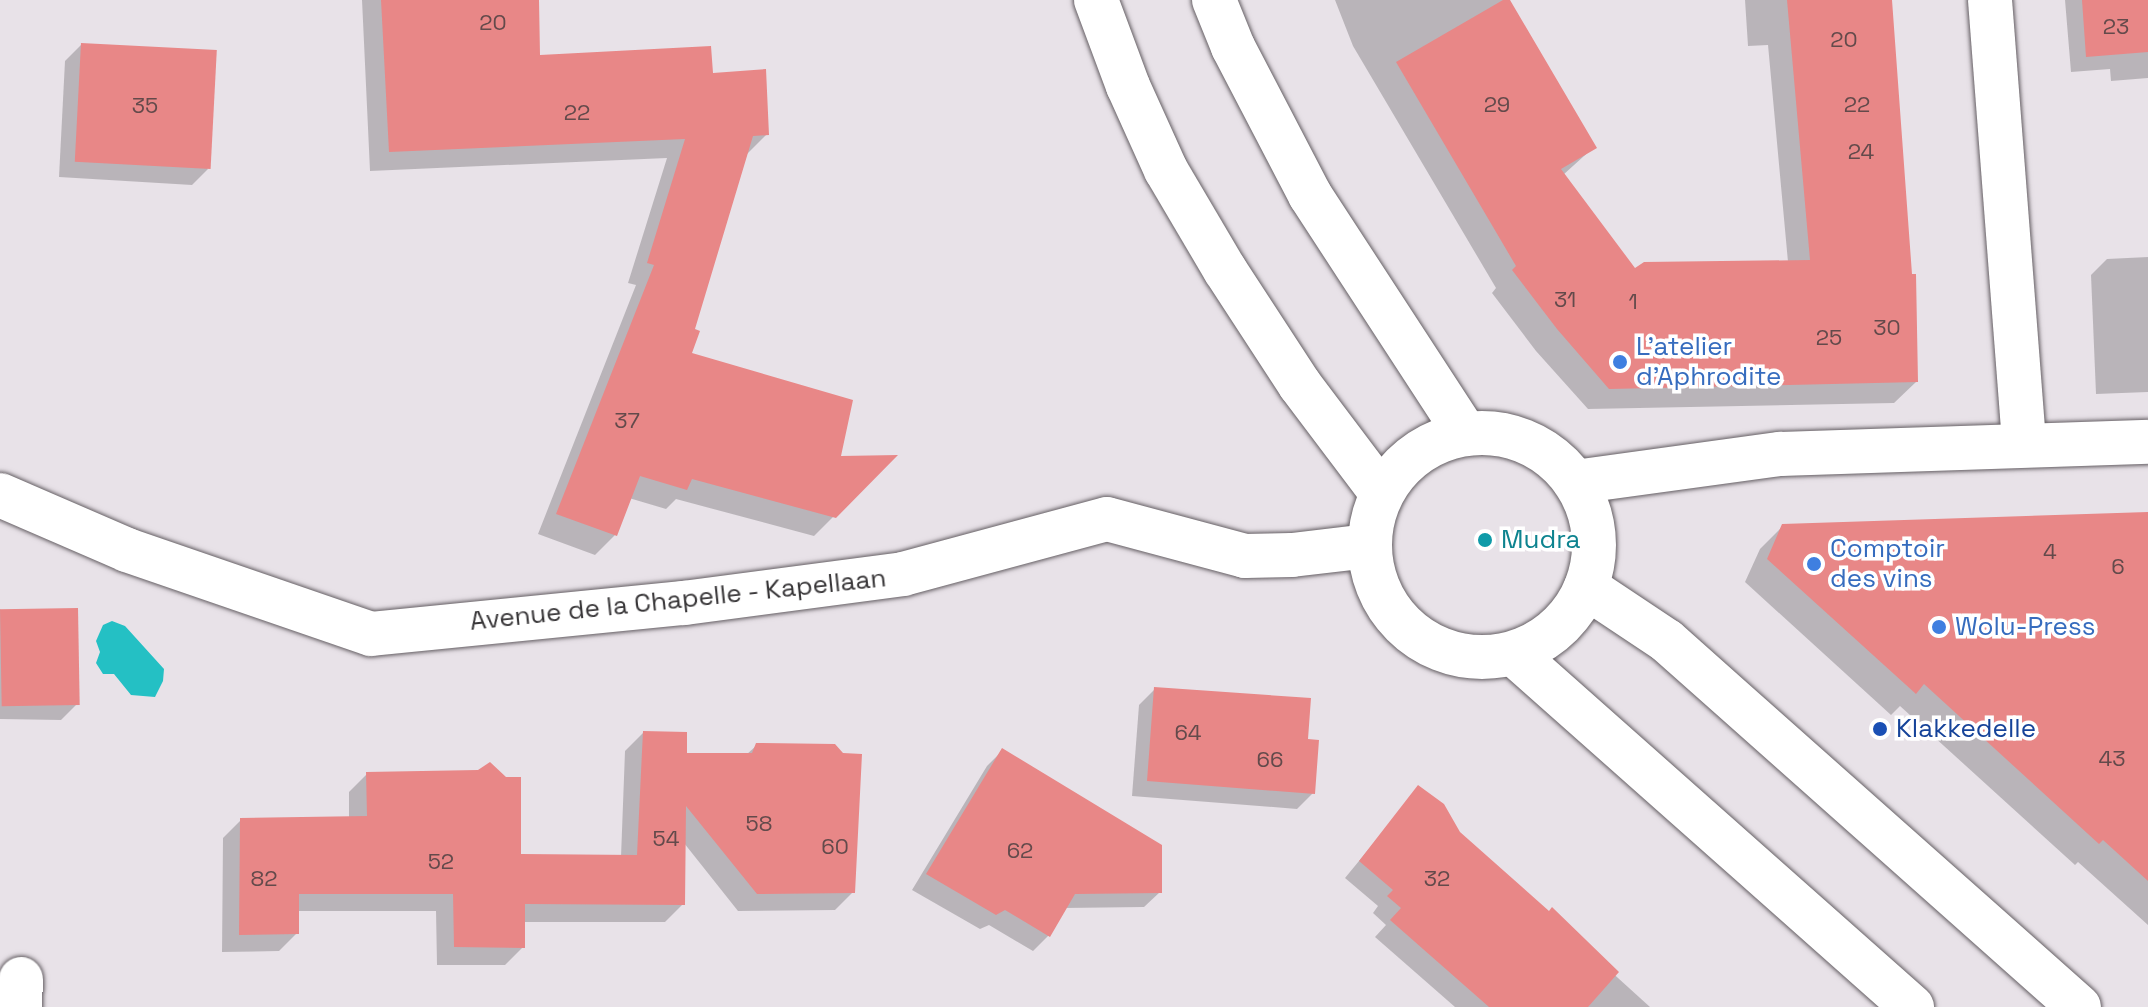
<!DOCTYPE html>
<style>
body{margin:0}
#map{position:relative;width:2148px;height:1007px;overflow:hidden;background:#e8e2e8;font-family:"Space Grotesk",sans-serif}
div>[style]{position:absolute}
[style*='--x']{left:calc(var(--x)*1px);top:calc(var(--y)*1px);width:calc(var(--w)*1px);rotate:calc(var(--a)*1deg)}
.water>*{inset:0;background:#24c0c4}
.shadow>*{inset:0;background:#0003}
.building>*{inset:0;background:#e88787;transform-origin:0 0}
.roads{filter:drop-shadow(0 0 2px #655f64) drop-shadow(0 0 2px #655f64)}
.minor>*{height:44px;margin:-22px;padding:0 22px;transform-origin:22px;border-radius:22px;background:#fff}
.secondary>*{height:44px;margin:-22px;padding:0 22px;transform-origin:22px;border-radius:22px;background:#fff}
.secondary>.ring{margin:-22px;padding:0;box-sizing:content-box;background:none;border:44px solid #fff;border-radius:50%}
.dots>*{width:22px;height:22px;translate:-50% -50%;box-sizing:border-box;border:4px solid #fff;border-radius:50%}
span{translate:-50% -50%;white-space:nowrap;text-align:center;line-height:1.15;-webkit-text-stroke:7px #fff;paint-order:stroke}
.number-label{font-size:22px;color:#634a4b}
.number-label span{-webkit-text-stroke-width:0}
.shop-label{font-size:26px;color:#366cbe}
.left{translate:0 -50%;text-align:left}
.culture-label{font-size:26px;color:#0d838f}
.street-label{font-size:26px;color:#373537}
.transit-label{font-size:26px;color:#164399}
</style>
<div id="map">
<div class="water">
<div style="clip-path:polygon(112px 621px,125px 626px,164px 669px,163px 681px,155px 697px,131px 695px,114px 674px,103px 674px,96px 663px,100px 652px,96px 641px,103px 625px)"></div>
</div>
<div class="shadow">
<div style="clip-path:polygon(362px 0,537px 0,538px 57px,711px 75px,767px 134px,747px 154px,693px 331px,689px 354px,839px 458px,893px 457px,814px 536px,676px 499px,666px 509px,629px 498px,615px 535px,595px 555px,538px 534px,636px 285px,628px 283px,667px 158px,370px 171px)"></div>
<div style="clip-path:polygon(1335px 0,1507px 0,1594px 147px,1563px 175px,1635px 271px,1788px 262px,1768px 45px,1748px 46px,1745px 0,1890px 0,1916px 382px,1894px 403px,1588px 409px,1536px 351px,1492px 293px,1496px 288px,1353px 46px)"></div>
<div style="clip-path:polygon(2065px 0,2148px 0,2148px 78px,2111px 81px,2110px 69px,2071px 72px)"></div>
<div style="clip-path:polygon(81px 45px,208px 169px,192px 185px,59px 177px,65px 61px)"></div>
<div style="clip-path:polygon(2148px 257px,2148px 392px,2096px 394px,2091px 275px,2107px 259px)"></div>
<div style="clip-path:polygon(2148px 514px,2148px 925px,2078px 862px,2075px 865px,1900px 706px,1891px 715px,1745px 582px,1760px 549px,1783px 526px)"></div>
<div style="clip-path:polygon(0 609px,77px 704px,61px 720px,0 719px)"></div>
<div style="clip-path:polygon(1155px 689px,1306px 741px,1313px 793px,1297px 809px,1132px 796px,1139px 705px)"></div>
<div style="clip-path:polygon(643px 733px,684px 755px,746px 755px,757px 745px,853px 892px,835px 910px,738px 911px,684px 843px,683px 904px,665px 922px,523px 922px,523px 947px,505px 965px,437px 965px,436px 911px,297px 911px,297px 933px,279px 951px,222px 952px,223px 838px,241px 820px,349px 818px,349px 792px,367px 774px,519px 856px,621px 857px,625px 751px)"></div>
<div style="clip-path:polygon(1002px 751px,1160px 892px,1144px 907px,1064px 908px,1048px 936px,1033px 951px,989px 925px,980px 929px,912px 890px,987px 766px)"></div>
<div style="clip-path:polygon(1419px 788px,1458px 833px,1650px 1007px,1455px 1007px,1375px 937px,1386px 925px,1373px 913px,1378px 906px,1345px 878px)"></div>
</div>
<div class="building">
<div style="clip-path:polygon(381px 0,539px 0,540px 55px,711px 46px,713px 73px,766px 69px,769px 135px,753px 136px,695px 329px,700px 331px,692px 353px,853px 400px,841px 456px,898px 455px,836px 518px,692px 479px,687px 490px,640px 476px,617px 536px,556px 514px,654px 265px,647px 263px,685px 139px,389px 152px)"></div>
<div style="clip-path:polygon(1503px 0,1510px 0,1597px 148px,1561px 169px,1635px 268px,1644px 262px,1810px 260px,1787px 0,1892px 0,1912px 274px,1916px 274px,1918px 382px,1609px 389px,1557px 329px,1512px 270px,1516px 266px,1396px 62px)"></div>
<div style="clip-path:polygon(2082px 0,2148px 0,2148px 52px,2086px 57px)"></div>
<div style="left:81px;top:43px;width:136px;height:119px;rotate:3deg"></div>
<div style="clip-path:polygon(2148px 512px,2148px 881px,2103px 840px,2099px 844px,1924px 684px,1916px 694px,1767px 559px,1782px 524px)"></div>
<div style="left:78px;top:608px;width:97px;height:78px;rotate:89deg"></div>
<div style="clip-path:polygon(1154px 687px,1311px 698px,1308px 739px,1319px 740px,1315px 794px,1147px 781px)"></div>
<div style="clip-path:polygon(643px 731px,687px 732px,687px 753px,752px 753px,756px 743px,835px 744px,843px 753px,862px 754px,855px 893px,757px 894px,686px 806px,685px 905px,525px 904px,525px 948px,454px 947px,453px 894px,299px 894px,299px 934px,239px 935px,240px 818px,367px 816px,366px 772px,478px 770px,490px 762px,506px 777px,521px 777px,521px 854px,637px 855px)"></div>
<div style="clip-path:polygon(1002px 748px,1162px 845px,1162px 893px,1075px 894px,1050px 937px,1005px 910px,996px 915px,926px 874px)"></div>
<div style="clip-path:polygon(1418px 785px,1444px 804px,1460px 832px,1549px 911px,1552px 907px,1619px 972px,1588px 1007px,1489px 1007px,1390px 920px,1401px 908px,1387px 896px,1393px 890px,1359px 861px)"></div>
</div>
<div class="roads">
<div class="minor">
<div style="--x:1990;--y:0;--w:446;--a:85.6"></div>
<div style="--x:1575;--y:482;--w:207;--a:-7.8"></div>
<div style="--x:1780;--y:454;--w:368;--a:-1.9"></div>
<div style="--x:0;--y:495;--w:138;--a:23.4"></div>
<div style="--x:127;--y:550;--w:258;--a:19"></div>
<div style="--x:371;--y:634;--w:315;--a:-5.7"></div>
<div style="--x:684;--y:603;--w:221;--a:-7.5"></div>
<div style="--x:903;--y:574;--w:211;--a:-15.1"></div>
<div style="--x:1107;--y:519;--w:143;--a:15"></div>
<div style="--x:1245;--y:556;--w:47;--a:-1.2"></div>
<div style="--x:1292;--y:555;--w:78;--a:-6.7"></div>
<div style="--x:20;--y:1007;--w:28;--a:-88"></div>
</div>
<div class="secondary">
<div style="--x:1096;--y:0;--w:92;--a:69.6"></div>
<div style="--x:1128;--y:86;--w:92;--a:65.7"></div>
<div style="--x:1166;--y:170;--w:116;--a:59.5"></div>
<div style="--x:1225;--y:270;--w:137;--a:56.9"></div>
<div style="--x:1300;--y:385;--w:136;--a:53"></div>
<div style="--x:1214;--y:0;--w:51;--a:68"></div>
<div style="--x:1233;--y:47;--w:167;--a:62.5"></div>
<div style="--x:1310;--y:195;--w:284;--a:56.9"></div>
<div class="ring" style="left:1370px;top:433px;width:180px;height:180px"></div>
<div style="--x:1586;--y:587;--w:97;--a:33.7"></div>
<div style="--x:1667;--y:641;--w:551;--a:41.62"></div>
<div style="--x:1514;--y:654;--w:532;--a:41.57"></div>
</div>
</div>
<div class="dots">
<div style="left:1620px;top:362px;background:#3f7fe0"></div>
<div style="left:1485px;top:540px;background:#0f9aa8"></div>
<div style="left:1814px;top:564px;background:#3f7fe0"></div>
<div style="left:1939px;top:627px;background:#3f7fe0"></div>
<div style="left:1880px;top:729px;background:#1a4fb4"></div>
</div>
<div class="number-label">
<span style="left:493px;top:23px">20</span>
<span style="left:2116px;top:27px">23</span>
<span style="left:1844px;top:40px">20</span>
<span style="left:1497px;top:105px">29</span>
<span style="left:1857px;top:105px">22</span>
<span style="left:145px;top:106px">35</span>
<span style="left:577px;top:113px">22</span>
<span style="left:1861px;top:152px">24</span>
<span style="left:1565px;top:300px">31</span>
<span style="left:1633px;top:302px">1</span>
<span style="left:1887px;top:328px">30</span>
<span style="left:1829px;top:338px">25</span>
<span style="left:627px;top:421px">37</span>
<span style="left:2050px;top:552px">4</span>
<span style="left:2118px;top:567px">6</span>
<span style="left:1188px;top:733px">64</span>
<span style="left:2112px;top:759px">43</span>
<span style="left:1270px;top:760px">66</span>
<span style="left:759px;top:824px">58</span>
<span style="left:666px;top:839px">54</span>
<span style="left:835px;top:847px">60</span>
<span style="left:1020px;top:851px">62</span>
<span style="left:441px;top:862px">52</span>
<span style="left:264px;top:879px">82</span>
<span style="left:1437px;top:879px">32</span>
</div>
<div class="shop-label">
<span class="left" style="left:1636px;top:362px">L'atelier<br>d'Aphrodite</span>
<span class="left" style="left:1830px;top:564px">Comptoir<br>des vins</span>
<span class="left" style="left:1955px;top:627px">Wolu-Press</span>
</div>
<div class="culture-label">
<span class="left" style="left:1501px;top:540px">Mudra</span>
</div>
<div class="street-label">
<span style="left:678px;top:600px;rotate:-6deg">Avenue de la Chapelle - Kapellaan</span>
</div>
<div class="transit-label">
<span class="left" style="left:1896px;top:729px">Klakkedelle</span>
</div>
</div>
